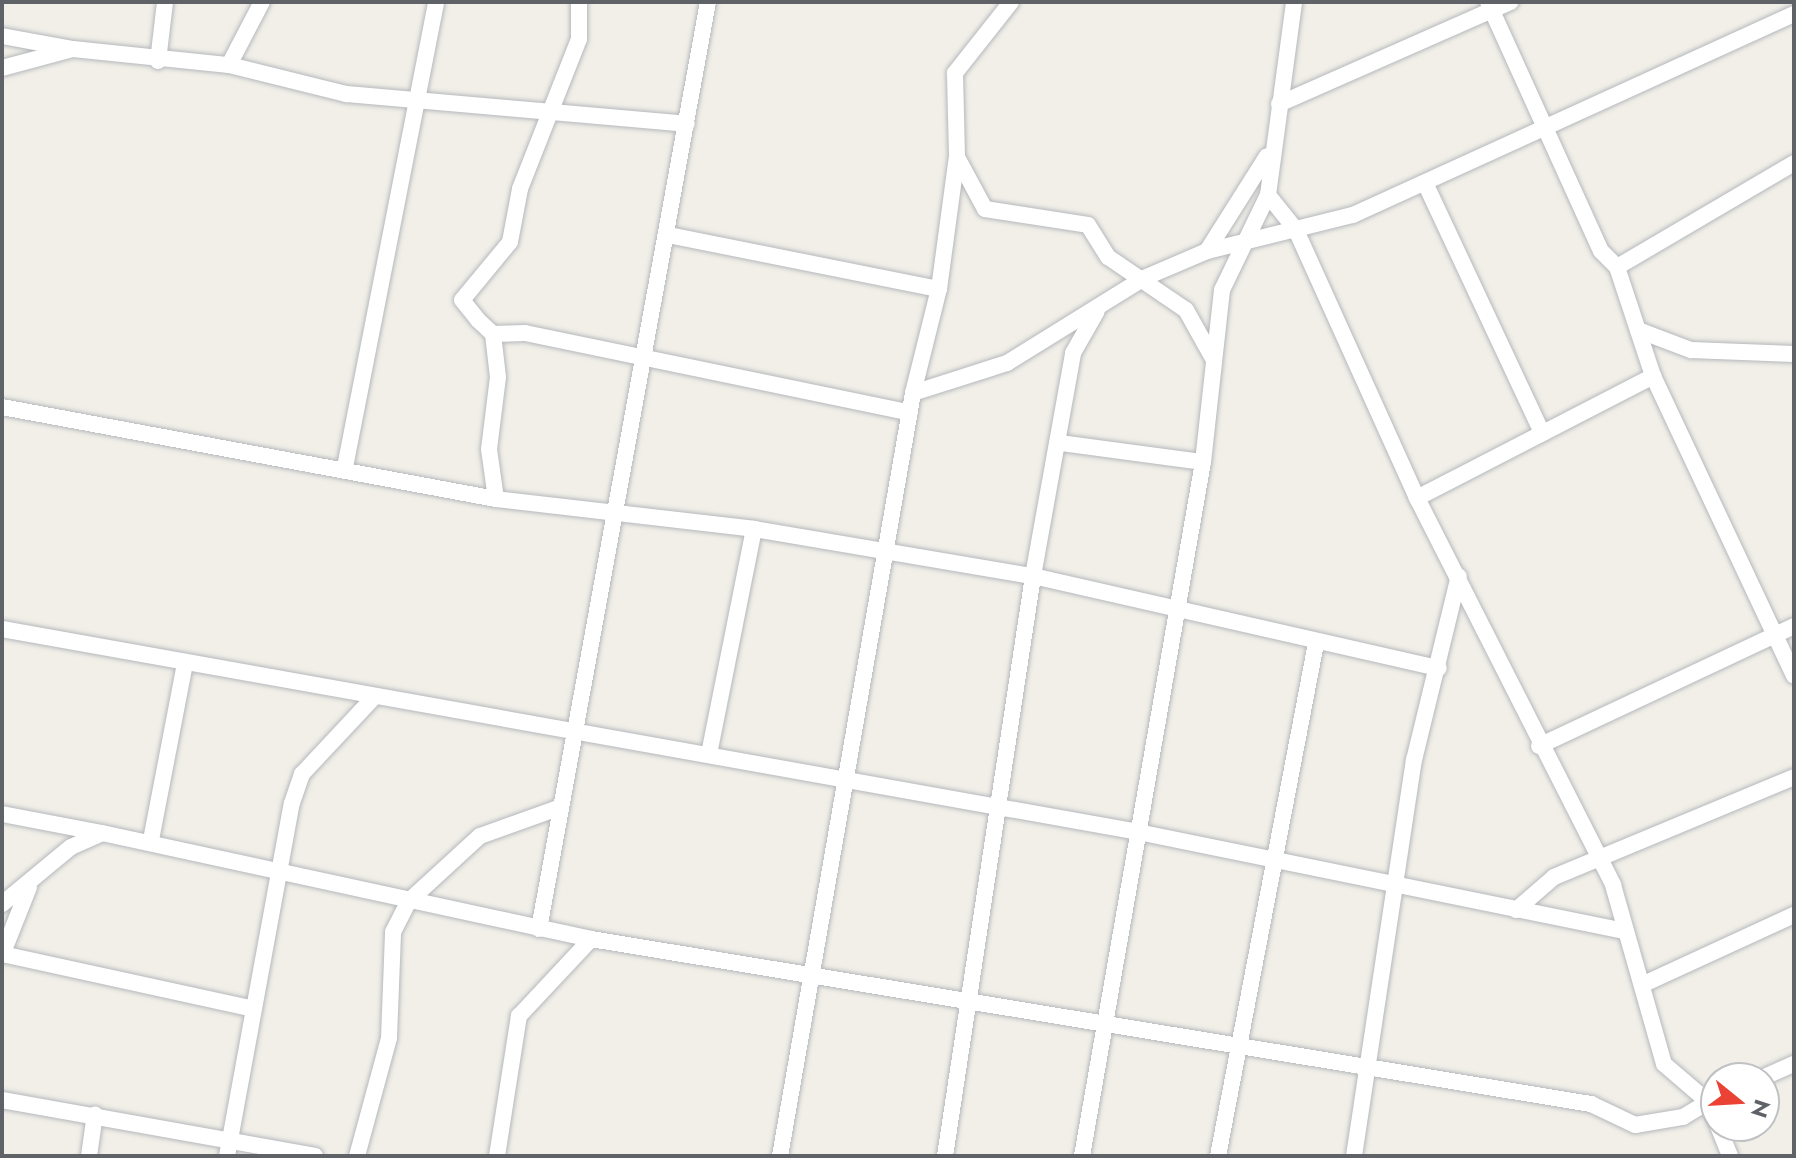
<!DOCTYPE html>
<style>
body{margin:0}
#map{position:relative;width:1796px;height:1158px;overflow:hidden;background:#f1efe8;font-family:Jost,sans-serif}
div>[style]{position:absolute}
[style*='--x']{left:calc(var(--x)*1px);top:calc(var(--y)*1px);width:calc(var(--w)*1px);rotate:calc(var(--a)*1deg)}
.roads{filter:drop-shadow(0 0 2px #b5b8bc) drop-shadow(0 0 2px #b5b8bc)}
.minor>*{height:16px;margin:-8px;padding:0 8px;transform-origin:8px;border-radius:8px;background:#fff}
span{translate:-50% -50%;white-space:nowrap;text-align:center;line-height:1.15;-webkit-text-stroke:6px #fff;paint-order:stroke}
.frame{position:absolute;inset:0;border:4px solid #5f6368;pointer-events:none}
.north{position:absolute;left:1700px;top:1062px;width:80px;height:80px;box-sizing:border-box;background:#fff;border:2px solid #bfc1c3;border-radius:50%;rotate:108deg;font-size:22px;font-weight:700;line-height:32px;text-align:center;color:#5f6368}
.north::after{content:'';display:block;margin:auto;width:28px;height:36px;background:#ea4335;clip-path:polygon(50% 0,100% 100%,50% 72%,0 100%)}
</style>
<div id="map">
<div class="roads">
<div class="minor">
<div style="--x:579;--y:2;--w:37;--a:90"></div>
<div style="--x:579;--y:39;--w:161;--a:111.5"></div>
<div style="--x:520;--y:189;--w:54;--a:100.7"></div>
<div style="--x:510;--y:242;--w:75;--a:129.6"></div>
<div style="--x:462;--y:300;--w:26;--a:51"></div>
<div style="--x:478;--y:320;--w:21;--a:43"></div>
<div style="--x:493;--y:334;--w:32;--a:-2"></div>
<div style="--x:525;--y:333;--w:393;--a:11.7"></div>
<div style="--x:1488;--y:2;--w:273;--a:65.6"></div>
<div style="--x:1601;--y:251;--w:23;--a:45"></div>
<div style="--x:1617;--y:267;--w:115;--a:71.7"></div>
<div style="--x:1653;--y:376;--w:331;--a:64.8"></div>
<div style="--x:2;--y:36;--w:71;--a:10.5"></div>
<div style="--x:158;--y:61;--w:59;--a:-83.2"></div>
<div style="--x:229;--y:65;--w:71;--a:-62.4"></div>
<div style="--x:2;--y:68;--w:73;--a:-15"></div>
<div style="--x:73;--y:49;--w:157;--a:5.9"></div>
<div style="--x:229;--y:65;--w:121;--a:13.9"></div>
<div style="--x:346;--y:94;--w:342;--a:5"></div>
<div style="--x:1279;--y:104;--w:253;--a:-23.8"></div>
<div style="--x:957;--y:157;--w:59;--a:61.7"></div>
<div style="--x:985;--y:209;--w:104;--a:8.8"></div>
<div style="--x:1088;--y:225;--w:38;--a:58"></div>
<div style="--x:1108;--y:257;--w:94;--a:34.2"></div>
<div style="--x:1186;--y:310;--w:57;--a:60.8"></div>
<div style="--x:1426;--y:185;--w:274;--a:64.9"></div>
<div style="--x:1268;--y:195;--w:45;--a:51.3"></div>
<div style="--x:1296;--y:230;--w:294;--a:65.7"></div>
<div style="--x:1417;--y:498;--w:434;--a:63.1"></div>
<div style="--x:1613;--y:885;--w:186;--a:74.1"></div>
<div style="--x:1664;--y:1064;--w:57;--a:40.7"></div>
<div style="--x:1707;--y:1101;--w:23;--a:67"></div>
<div style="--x:668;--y:235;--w:276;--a:11.3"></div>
<div style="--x:1207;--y:251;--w:112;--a:-57.7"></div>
<div style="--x:1617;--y:267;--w:205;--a:-30.4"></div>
<div style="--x:1638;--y:330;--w:57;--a:20.7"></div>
<div style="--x:1691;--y:350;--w:103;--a:2.2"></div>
<div style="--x:493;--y:334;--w:43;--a:83.4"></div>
<div style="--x:498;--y:377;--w:73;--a:97.1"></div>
<div style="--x:489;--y:449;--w:50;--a:82"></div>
<div style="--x:496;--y:499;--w:260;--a:6.6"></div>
<div style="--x:754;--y:529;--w:283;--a:9.6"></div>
<div style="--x:1033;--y:576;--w:416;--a:12.8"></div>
<div style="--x:913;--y:393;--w:99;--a:-17.7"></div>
<div style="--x:1007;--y:363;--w:161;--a:-31.8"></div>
<div style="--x:1144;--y:278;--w:69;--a:-23.2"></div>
<div style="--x:1207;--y:251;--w:150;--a:-13.9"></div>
<div style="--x:1353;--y:215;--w:485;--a:-24.5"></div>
<div style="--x:2;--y:407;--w:502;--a:10.55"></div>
<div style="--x:1060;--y:443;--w:144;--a:7.6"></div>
<div style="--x:345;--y:467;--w:474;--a:-78.9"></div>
<div style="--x:1417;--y:498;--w:266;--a:-27.3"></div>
<div style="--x:2;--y:629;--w:1154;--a:10.13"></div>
<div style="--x:1138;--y:832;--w:497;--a:11.5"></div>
<div style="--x:1539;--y:746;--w:282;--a:-25.2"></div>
<div style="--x:709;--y:754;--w:229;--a:-78.7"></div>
<div style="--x:2;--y:814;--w:102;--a:10.8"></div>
<div style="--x:151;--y:840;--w:179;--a:-79.1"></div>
<div style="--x:2;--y:904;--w:89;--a:-39.6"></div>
<div style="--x:71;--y:847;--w:34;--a:-24"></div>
<div style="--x:102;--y:833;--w:500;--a:12.23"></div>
<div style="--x:591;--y:939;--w:1014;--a:9.37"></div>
<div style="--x:1591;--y:1104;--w:49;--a:25.5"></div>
<div style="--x:1635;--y:1125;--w:49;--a:-9.5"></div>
<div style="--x:1683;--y:1117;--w:39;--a:-31"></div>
<div style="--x:1516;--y:910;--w:50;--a:-41"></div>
<div style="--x:1554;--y:877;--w:260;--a:-22.6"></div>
<div style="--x:539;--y:929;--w:942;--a:-79.67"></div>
<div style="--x:2;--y:954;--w:253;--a:12.3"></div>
<div style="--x:2;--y:955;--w:73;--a:-68.3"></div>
<div style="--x:1646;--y:983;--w:163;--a:-24.7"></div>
<div style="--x:1762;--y:1078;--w:35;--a:-24"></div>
<div style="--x:2;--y:1100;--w:318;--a:10.1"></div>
<div style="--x:1718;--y:1126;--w:32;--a:68"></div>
<div style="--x:89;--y:1156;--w:42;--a:-81.9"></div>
<div style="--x:227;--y:1156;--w:359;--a:-79.6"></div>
<div style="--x:292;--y:803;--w:31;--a:-71"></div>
<div style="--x:302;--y:774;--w:104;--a:-46.9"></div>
<div style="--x:357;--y:1156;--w:122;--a:-74.8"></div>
<div style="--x:389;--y:1038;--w:106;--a:-87.8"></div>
<div style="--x:393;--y:932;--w:35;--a:-63"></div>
<div style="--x:409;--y:901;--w:96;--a:-42.5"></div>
<div style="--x:480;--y:836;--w:86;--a:-19.7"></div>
<div style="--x:497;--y:1156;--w:142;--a:-81.1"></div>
<div style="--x:519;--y:1016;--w:105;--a:-46.9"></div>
<div style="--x:780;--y:1156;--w:775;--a:-80.11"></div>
<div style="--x:913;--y:393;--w:107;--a:-76"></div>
<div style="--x:939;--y:289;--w:134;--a:-82.3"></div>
<div style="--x:957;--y:156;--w:83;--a:-91.4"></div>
<div style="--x:955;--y:73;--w:90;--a:-51.7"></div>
<div style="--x:945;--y:1156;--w:587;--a:-81.37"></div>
<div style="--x:1033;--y:576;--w:227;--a:-79.8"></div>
<div style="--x:1073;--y:353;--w:48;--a:-60.3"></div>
<div style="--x:1082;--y:1156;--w:704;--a:-80.11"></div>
<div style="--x:1203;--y:462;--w:173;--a:-83.7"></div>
<div style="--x:1222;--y:290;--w:106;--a:-64.2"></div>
<div style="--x:1268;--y:195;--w:195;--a:-82.3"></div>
<div style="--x:1218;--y:1156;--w:522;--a:-79.18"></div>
<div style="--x:1354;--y:1156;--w:401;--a:-81.4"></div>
<div style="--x:1414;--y:760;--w:189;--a:-76.3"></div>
</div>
</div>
<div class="frame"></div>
<div class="north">N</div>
</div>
